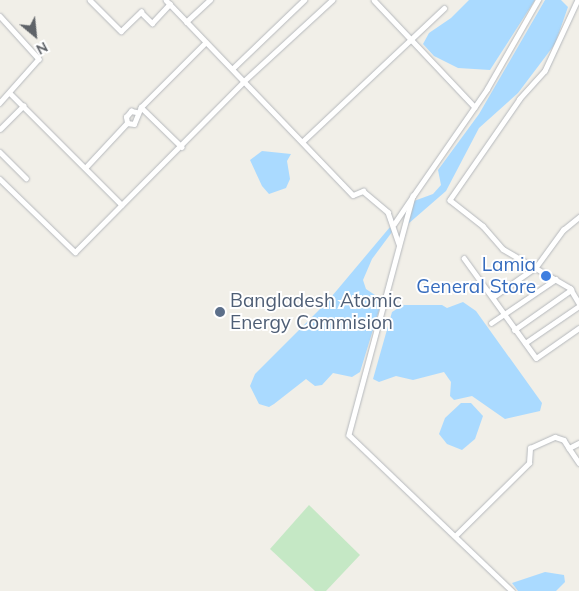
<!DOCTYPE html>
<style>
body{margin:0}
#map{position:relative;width:579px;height:591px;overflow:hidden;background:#f1efe8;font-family:Mulish,sans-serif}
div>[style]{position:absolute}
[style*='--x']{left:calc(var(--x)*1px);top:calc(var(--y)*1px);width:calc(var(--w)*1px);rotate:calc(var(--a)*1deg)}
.green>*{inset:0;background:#c5e8c5}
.water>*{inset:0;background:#aadaff}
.roads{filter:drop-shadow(0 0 1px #b5b8bc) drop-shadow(0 0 1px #b5b8bc)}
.street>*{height:4.5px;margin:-2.25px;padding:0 2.25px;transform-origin:2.25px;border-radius:2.25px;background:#fff}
.dots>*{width:14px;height:14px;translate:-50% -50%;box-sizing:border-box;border:2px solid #fff;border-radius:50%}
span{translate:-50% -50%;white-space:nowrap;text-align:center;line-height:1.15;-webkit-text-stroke:4px #fff;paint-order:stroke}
.shop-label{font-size:19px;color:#366cbe}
.right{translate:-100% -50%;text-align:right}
.service-label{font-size:19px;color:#4e5e75}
.left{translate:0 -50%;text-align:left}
.north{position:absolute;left:10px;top:10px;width:50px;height:50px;-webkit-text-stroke:4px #fff;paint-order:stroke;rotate:152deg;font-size:14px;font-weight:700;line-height:20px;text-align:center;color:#5f6368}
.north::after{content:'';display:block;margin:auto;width:18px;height:22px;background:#5f6368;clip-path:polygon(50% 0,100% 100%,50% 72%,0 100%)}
</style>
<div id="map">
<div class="green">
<div style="clip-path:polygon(309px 505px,360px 555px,326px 591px,315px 591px,270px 549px)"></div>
</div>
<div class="water">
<div style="clip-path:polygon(469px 0,535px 0,490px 70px,458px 68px,434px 56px,423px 44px,429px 33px,451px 18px)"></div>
<div style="clip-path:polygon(545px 0,561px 0,568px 7px,555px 44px,518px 93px,479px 128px,446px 191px,408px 224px,414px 201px,433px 194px,441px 185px,438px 170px,479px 114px)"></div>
<div style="clip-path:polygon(262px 151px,291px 154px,287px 161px,290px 179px,286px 188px,269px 194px,262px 186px,250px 160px)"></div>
<div style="clip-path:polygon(390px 227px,392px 232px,372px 259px,363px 280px,366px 289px,375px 295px,380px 307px,360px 372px,352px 377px,333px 373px,322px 385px,315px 386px,306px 379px,274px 404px,269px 407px,259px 404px,250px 386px,255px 374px,327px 302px)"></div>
<div style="clip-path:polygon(463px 302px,476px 311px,542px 403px,540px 411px,505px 419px,472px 396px,454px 400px,450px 396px,451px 382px,444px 372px,413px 380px,396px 376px,379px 382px,373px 379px,392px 312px,403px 305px,442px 305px,447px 308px)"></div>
<div style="clip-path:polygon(461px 403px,471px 403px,483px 416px,475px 439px,462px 450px,447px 444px,439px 434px,445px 418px)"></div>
<div style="clip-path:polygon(545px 572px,564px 575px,565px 582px,556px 591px,518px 591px,512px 583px)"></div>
</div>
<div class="roads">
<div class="street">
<div style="--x:90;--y:0;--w:44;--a:45"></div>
<div style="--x:121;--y:31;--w:28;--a:-44"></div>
<div style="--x:141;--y:12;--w:16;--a:45"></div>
<div style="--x:152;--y:23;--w:26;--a:-47"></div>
<div style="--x:166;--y:0;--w:270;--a:46.2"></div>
<div style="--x:353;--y:195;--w:11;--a:-22"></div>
<div style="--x:363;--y:191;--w:33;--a:40"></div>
<div style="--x:388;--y:212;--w:34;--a:71"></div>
<div style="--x:374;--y:0;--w:147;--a:46.7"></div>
<div style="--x:578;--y:0;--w:78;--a:114.9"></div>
<div style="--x:545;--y:71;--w:38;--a:132"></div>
<div style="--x:520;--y:99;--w:123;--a:124.7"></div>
<div style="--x:450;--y:200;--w:42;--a:38.2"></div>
<div style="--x:483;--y:226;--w:30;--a:49"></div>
<div style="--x:503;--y:249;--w:78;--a:30.2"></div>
<div style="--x:570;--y:288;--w:17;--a:59"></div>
<div style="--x:0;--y:16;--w:58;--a:47.8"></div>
<div style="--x:39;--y:59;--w:59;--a:131.6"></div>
<div style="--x:186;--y:22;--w:33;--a:-43"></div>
<div style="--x:232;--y:69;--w:100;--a:-43.8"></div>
<div style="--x:10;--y:93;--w:158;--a:45"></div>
<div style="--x:141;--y:107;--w:91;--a:-45"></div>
<div style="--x:127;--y:123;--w:6;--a:-99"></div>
<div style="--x:126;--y:117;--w:8;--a:-50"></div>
<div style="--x:131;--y:111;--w:5;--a:11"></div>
<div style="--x:0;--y:129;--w:33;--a:-45"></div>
<div style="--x:302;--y:142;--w:195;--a:-43.3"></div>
<div style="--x:0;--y:152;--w:37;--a:45"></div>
<div style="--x:85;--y:168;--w:62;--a:-47"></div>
<div style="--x:127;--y:123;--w:7;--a:8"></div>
<div style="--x:134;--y:124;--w:18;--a:-68"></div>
<div style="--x:141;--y:107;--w:57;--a:44.3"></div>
<div style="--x:0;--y:179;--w:105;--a:44.2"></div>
<div style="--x:75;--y:252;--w:240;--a:-45.3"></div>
<div style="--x:244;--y:81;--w:120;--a:-42.6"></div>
<div style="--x:413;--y:196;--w:130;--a:-55.3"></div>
<div style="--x:487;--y:89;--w:103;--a:-60.2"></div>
<div style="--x:394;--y:224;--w:34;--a:-56"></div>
<div style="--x:413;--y:196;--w:247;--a:105"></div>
<div style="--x:349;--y:435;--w:226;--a:43.7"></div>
<div style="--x:464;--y:258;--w:123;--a:54.2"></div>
<div style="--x:536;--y:358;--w:52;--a:-34.9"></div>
<div style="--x:493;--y:297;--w:52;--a:-34.9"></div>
<div style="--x:536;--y:267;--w:46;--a:-53.9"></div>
<div style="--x:563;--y:230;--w:21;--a:-39"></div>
<div style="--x:491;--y:323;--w:78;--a:-34.1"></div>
<div style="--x:514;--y:330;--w:70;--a:-35.1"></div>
<div style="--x:525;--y:343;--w:65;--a:-34.4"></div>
<div style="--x:569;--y:448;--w:18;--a:56"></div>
<div style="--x:455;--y:536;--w:104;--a:-44.6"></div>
<div style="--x:529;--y:463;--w:15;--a:-86"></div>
<div style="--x:530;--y:448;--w:27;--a:-24"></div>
<div style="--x:555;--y:437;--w:9;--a:18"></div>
<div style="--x:564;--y:440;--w:9;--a:58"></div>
<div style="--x:569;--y:448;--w:11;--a:-27"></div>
</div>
</div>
<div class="dots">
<div style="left:546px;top:276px;background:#3f7fe0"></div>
<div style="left:220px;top:312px;background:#5c6f8a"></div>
</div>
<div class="shop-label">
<span class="right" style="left:536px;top:276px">Lamia<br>General Store</span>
</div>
<div class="service-label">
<span class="left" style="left:230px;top:312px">Bangladesh Atomic<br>Energy Commision</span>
</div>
<div class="north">N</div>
</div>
